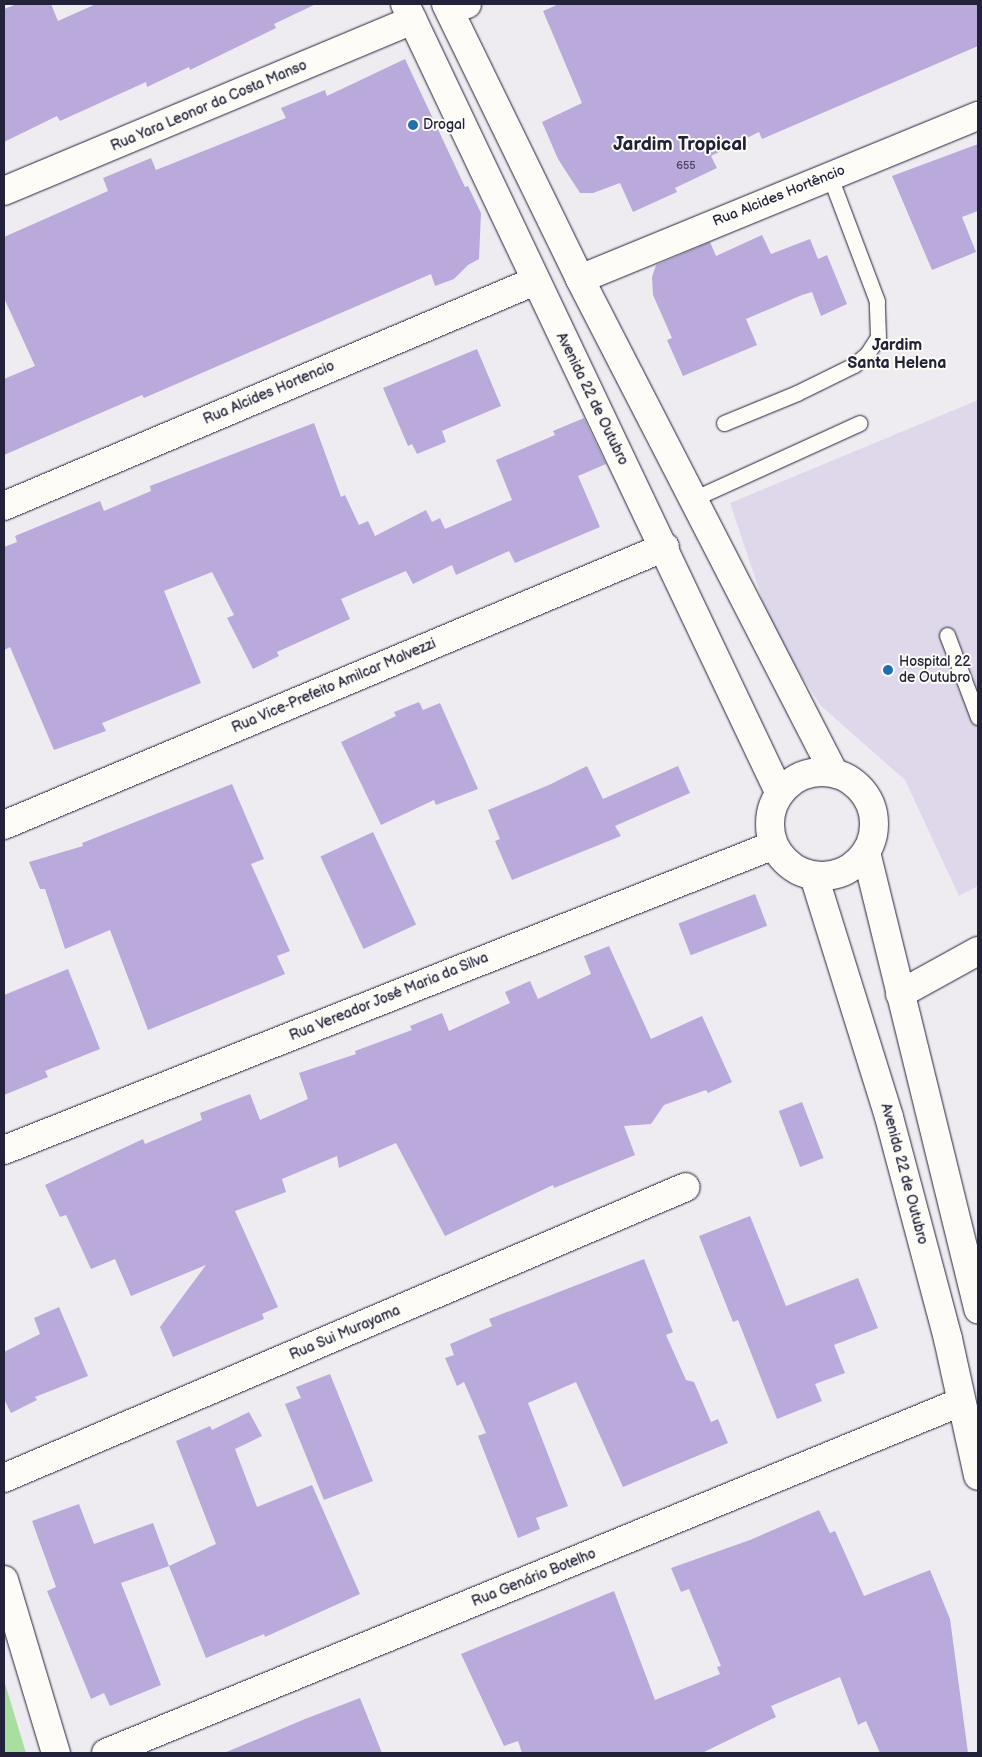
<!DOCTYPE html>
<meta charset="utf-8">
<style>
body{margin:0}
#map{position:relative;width:982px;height:1757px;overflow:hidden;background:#efecf1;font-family:"Balsamiq Sans",sans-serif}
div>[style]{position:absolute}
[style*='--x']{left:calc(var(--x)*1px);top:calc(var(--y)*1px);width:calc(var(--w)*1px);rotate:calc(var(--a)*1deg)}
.built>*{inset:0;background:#dfd8ea}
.green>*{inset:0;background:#a9dea1}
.building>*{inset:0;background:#b9aadb;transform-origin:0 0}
.roads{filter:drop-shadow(0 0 1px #22223b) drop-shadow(0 0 1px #22223b)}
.service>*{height:15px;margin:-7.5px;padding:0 7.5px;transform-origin:7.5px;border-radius:7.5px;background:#fdfcf7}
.minor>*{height:28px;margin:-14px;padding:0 14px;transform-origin:14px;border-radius:14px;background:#fdfcf7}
.tertiary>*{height:28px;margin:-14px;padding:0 14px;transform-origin:14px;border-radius:14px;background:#fdfcf7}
.tertiary>.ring{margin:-14px;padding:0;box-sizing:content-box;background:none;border:28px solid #fdfcf7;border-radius:50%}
.dots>*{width:14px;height:14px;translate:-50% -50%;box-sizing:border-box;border:2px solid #fdfcf7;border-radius:50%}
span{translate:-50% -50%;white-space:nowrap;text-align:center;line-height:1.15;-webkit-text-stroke:4px #fdfcf7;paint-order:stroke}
.number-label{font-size:11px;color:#484463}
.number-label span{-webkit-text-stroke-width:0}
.street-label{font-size:14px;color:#22223b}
.poi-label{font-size:14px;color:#22223b}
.left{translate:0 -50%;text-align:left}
.quarter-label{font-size:16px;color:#22223b;font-weight:700}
.district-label{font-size:19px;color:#22223b;font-weight:700}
.frame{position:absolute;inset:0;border:5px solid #22223b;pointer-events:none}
</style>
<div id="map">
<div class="built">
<div style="clip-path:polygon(978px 400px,978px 886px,959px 896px,905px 780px,821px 706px,774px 634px,730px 503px)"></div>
</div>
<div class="green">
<div style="clip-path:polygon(4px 1680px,26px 1753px,4px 1753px)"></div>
</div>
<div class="building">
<div style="clip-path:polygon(17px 4px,51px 4px,58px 21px,96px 4px,316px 4px,274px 24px,276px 28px,190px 70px,189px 67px,147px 87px,146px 82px,60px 121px,57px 116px,4px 142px,4px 9px)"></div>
<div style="clip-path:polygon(559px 4px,978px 4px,978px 46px,762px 139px,759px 132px,711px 156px,717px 168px,675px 188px,677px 192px,633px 212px,620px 183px,593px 193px,580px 193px,558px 159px,542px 122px,582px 103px,543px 11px)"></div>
<div style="clip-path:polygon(405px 59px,465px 187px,468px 186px,481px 213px,479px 259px,468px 265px,454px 279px,435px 286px,431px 274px,144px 398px,142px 395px,4px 455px,4px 379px,35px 366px,4px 298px,4px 237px,108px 191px,103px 178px,151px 158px,156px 170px,286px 118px,281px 108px,325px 90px,327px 96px)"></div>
<div style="clip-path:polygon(978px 144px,978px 211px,962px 217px,976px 252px,932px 270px,892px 176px)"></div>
<div style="clip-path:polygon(762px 235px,771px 254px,810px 239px,818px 259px,827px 255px,847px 304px,821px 316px,812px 292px,802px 295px,746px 319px,757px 345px,683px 376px,667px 340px,672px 338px,653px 295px,652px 277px,656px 265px,710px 242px,716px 256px)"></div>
<div style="clip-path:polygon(477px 349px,501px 406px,442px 431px,446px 442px,417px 454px,412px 444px,408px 446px,383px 388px)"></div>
<div style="clip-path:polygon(584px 418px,606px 464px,578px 476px,600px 527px,515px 563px,509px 551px,456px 575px,452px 565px,413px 584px,406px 571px,341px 599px,350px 619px,277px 652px,279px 656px,253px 669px,227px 618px,234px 615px,212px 572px,164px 591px,201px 683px,102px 723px,106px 731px,54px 750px,10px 647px,4px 650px,4px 547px,17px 542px,15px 536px,100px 501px,104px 511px,151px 491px,150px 486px,314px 423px,341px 497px,345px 495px,359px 525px,368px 521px,375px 536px,426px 510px,432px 522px,440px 518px,445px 529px,512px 500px,496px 460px,555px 435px,553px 431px)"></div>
<div style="clip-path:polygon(419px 702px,423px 710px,440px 703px,478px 789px,436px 805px,434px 800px,381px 825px,341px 742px,396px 716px,394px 712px)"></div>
<div style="clip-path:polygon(587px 766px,603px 799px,678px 766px,690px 793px,615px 826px,621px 836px,512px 880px,495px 841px,500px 839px,488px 810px,549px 785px)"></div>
<div style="clip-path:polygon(232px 784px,264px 859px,251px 864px,290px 951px,277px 956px,285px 974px,148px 1030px,110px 930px,65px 949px,45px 889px,40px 889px,29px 862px,83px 846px,82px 843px)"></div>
<div style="left:373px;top:832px;width:102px;height:58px;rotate:65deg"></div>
<div style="left:755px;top:894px;width:34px;height:82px;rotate:69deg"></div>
<div style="clip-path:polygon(609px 946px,651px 1039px,702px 1016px,732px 1082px,708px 1093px,706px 1090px,664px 1105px,651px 1124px,624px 1126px,635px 1155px,554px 1188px,553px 1185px,445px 1236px,396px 1143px,339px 1168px,337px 1156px,282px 1179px,286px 1192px,235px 1211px,278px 1307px,262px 1314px,264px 1319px,173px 1357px,160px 1327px,206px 1265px,131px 1296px,115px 1259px,91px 1269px,66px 1215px,60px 1217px,45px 1185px,143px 1139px,145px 1144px,202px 1120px,200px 1113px,250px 1094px,260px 1120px,308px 1099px,299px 1073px,356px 1054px,355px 1051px,412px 1030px,410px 1026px,442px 1013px,449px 1031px,510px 1003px,505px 992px,530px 981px,538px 999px,591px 974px,584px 956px)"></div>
<div style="clip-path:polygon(68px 969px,100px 1049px,45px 1071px,48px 1077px,4px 1095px,4px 995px)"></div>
<div style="left:802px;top:1102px;width:60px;height:25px;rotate:69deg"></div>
<div style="clip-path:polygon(750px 1216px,786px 1306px,858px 1278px,878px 1328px,834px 1345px,845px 1373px,815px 1384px,822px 1401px,777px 1419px,738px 1320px,733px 1322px,699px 1236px)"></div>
<div style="clip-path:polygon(644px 1259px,673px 1332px,666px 1335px,686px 1380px,694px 1382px,711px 1422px,718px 1419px,728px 1443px,623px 1487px,576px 1382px,528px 1403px,568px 1506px,536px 1518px,540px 1529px,518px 1538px,478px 1436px,486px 1433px,464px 1382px,457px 1386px,445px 1358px,454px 1355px,450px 1344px,492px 1326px,489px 1319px)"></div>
<div style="clip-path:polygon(59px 1307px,88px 1376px,35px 1397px,37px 1400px,11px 1413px,4px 1399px,4px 1352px,40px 1334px,34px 1318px)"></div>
<div style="clip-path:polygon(330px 1374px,373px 1481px,324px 1500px,285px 1404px,301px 1398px,296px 1387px)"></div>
<div style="clip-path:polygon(249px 1412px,262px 1436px,235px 1449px,257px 1507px,312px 1485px,360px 1594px,265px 1637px,264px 1634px,206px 1658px,169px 1566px,216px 1544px,176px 1441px,210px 1426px,212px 1430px)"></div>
<div style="clip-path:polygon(79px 1504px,94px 1544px,153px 1523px,169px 1566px,121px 1583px,161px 1685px,110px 1706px,104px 1693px,91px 1699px,47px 1591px,56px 1587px,32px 1521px)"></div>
<div style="clip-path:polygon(819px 1510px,830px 1533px,835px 1531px,864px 1596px,930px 1570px,950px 1619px,968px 1753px,880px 1753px,866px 1721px,858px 1725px,840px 1677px,771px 1706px,776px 1717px,702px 1753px,522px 1753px,518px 1741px,504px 1746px,461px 1654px,614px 1591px,655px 1700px,720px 1674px,717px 1667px,721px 1666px,689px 1589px,681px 1592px,671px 1568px,750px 1540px)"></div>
<div style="clip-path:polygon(360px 1698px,382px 1753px,224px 1753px,305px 1719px)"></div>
</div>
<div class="roads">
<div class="service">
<div style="--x:724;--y:423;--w:79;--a:-22.3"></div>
<div style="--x:797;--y:393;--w:64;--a:-26.2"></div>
<div style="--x:854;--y:365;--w:17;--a:-40"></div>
<div style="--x:867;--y:354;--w:20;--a:-57"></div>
<div style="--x:878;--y:337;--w:36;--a:-92"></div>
<div style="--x:877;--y:301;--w:136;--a:-110.7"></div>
<div style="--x:693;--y:499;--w:183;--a:-24.5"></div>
<div style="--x:947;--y:635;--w:88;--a:69.3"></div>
</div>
<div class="minor">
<div style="--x:450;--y:10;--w:18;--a:-19"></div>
<div style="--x:4;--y:191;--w:443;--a:-22.7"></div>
<div style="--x:580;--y:279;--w:430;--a:-22.3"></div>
<div style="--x:4;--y:506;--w:577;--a:-22.96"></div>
<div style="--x:4;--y:825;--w:717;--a:-22.81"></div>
<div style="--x:900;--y:994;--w:89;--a:-28.9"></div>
<div style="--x:4;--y:1150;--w:828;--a:-21.61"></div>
<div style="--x:4;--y:1478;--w:741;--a:-23.11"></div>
<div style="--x:4;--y:1580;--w:181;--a:73.3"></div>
<div style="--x:106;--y:1753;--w:924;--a:-22.32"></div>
</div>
<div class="tertiary">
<div style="--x:405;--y:4;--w:874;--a:64.61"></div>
<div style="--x:446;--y:4;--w:306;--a:64"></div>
<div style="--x:580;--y:279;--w:555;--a:62.79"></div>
<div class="ring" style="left:770px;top:772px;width:76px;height:76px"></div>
<div style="--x:866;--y:852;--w:471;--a:76.2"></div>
<div style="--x:814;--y:876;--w:252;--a:72.7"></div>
<div style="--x:889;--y:1117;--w:230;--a:75.1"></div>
<div style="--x:948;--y:1339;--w:140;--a:77.6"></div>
</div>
</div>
<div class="dots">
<div style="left:413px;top:125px;background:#1f6fb2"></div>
<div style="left:888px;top:670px;background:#1f6fb2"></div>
</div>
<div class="number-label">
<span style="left:686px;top:166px">655</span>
</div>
<div class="street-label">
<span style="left:209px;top:106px;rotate:-23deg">Rua Yara Leonor da Costa Manso</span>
<span style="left:779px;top:196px;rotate:-22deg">Rua Alcides Hortêncio</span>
<span style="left:269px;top:393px;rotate:-23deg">Rua Alcides Hortencio</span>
<span style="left:592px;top:399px;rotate:64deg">Avenida 22 de Outubro</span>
<span style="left:334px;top:686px;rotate:-23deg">Rua Vice-Prefeito Amilcar Malvezzi</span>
<span style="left:389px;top:997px;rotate:-22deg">Rua Vereador José Maria da Silva</span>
<span style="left:904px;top:1174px;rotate:75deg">Avenida 22 de Outubro</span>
<span style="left:345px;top:1333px;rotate:-23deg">Rua Sui Murayama</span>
<span style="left:534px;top:1578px;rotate:-22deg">Rua Genário Botelho</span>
</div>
<div class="poi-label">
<span class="left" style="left:423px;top:125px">Drogal</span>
<span class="left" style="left:899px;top:670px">Hospital 22<br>de Outubro</span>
</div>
<div class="quarter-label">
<span style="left:897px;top:355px">Jardim<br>Santa Helena</span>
</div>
<div class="district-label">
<span style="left:680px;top:145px">Jardim Tropical</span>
</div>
<div class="frame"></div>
</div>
